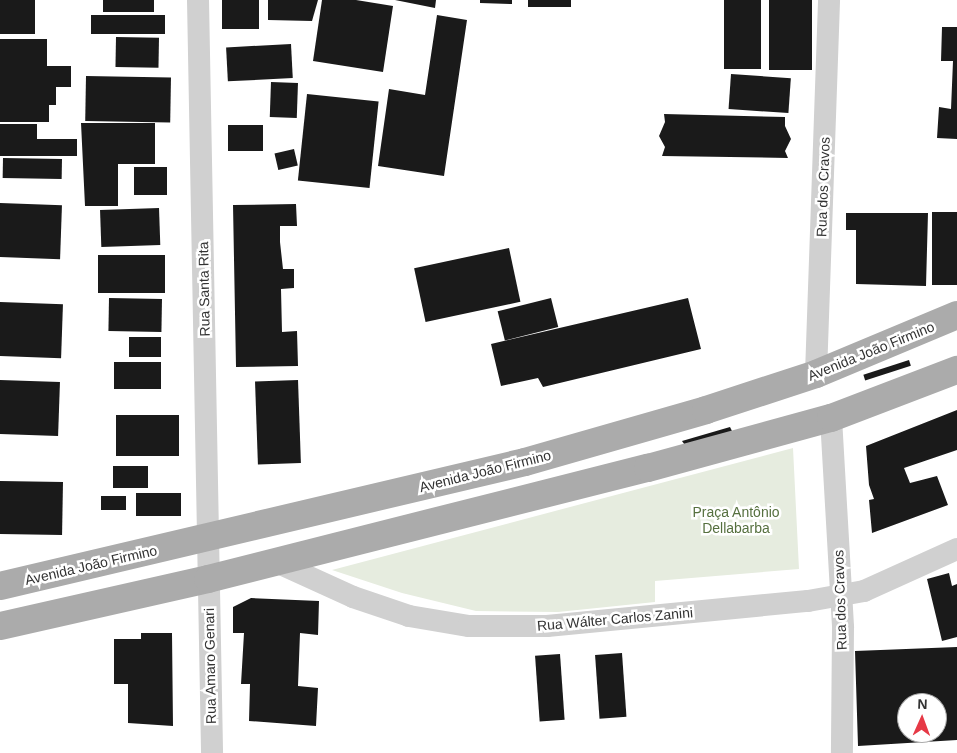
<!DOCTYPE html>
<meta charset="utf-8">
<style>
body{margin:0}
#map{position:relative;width:957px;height:753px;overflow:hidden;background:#fff;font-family:Arial,sans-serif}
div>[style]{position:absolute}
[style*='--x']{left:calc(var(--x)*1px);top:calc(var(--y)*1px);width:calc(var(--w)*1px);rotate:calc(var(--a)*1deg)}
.green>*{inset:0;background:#e6ecdf}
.building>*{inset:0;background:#1a1a1a;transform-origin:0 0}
.minor>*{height:22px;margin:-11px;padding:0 11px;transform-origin:11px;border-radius:11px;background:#d0d0d0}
.primary>*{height:28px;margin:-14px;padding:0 14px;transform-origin:14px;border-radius:14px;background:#ababab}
span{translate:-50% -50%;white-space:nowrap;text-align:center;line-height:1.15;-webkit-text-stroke:5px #fff;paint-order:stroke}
.street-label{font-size:14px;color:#333}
.park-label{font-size:14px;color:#56703f}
.north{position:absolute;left:897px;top:693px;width:50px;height:50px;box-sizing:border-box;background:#fff;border:1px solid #adadad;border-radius:50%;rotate:2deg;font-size:14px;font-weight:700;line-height:20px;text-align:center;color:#333}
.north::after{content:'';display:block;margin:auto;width:18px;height:22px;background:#e63946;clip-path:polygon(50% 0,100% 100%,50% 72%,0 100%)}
</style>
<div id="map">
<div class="green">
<div style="clip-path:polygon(793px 448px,799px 569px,655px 581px,655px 602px,558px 612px,476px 611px,402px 593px,332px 570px)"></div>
</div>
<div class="building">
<div style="left:0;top:0;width:35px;height:34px"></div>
<div style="left:103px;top:0;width:51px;height:12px"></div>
<div style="left:222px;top:0;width:37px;height:29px"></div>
<div style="clip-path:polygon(268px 0,318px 0,312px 21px,268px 20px)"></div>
<div style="clip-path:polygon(322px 0,356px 0,393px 6px,383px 72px,313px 61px)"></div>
<div style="clip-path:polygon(395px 0,436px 0,435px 8px)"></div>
<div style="clip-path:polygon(480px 0,512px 0,512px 4px,480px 3px)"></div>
<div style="left:528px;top:0;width:43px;height:7px"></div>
<div style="left:724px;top:0;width:37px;height:69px"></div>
<div style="left:769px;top:0;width:43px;height:70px"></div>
<div style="left:91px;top:15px;width:74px;height:19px"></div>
<div style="clip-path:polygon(437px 15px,467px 20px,444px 176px,378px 166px,389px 89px,425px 95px)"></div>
<div style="clip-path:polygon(942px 27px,957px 27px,957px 139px,937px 138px,939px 107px,951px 109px,953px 61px,941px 61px)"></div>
<div style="left:116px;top:37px;width:43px;height:30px;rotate:1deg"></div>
<div style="clip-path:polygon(0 39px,47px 39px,47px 66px,71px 66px,71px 87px,56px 87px,56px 105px,49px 105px,49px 122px,0 122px)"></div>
<div style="left:291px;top:44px;width:34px;height:65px;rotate:87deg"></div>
<div style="left:731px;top:74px;width:60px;height:35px;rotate:4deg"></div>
<div style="left:86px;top:76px;width:85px;height:45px;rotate:1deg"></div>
<div style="left:271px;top:82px;width:27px;height:35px;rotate:2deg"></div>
<div style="left:307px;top:94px;width:72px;height:87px;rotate:6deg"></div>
<div style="clip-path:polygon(664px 114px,785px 117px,785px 126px,791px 139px,785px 151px,788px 158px,662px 156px,665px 147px,659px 136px,665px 122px)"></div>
<div style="clip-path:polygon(81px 123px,155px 123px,155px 164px,118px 164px,118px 206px,85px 206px)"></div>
<div style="clip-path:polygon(0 124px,37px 124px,37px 139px,77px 139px,77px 156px,0 156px)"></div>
<div style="left:263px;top:125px;width:26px;height:35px;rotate:90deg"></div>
<div style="left:294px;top:149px;width:17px;height:20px;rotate:77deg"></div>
<div style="left:3px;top:158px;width:59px;height:20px;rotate:1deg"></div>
<div style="left:134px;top:167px;width:33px;height:28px"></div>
<div style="left:0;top:203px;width:62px;height:54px;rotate:2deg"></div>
<div style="clip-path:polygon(296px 204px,297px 226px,280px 226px,280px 242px,283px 269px,294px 269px,294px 288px,281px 289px,282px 332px,297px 331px,298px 366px,236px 367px,233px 205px)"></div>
<div style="left:159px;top:208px;width:37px;height:59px;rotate:88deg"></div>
<div style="left:932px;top:212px;width:25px;height:73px"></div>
<div style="clip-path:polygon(846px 213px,928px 213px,926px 286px,856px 284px,856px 230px,846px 230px)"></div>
<div style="left:509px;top:248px;width:55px;height:97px;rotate:78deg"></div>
<div style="left:98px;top:255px;width:67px;height:38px"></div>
<div style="left:109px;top:298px;width:53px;height:33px;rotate:1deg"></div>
<div style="left:551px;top:298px;width:30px;height:55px;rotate:76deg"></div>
<div style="clip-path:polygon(688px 298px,701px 349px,543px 387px,538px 378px,501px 386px,491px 344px)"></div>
<div style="left:0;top:302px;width:63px;height:54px;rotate:2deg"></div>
<div style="left:129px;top:337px;width:32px;height:20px"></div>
<div style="left:909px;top:360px;width:6px;height:48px;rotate:72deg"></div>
<div style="left:114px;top:362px;width:47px;height:27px"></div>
<div style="left:0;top:380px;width:60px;height:54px;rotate:2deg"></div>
<div style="left:298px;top:380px;width:83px;height:43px;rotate:88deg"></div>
<div style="clip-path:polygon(957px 410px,957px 450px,904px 468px,910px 483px,937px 476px,948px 505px,872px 533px,869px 500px,874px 499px,869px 485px,866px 446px)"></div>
<div style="left:116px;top:415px;width:63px;height:41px"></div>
<div style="clip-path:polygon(730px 427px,733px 433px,687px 448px,682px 441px)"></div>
<div style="left:113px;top:466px;width:35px;height:22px"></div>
<div style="left:0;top:481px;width:63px;height:53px;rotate:1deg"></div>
<div style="left:136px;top:493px;width:45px;height:23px"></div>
<div style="left:101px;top:496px;width:25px;height:14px"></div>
<div style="clip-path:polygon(949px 573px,952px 586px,957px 584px,957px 637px,942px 641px,927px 579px)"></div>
<div style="clip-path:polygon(251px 598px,319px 601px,318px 635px,300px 633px,298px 686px,318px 688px,316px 726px,249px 721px,250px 684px,241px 684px,244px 633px,233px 633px,233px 607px)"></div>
<div style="clip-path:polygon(141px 633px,172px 633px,173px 726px,128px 723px,128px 684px,114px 684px,114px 639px,141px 639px)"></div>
<div style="clip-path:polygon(evenodd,957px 647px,957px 740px,858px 746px,855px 651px,957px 647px,907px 703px,937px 703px,937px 733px,907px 733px,907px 703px)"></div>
<div style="left:622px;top:653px;width:64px;height:27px;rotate:86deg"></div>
<div style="left:560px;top:654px;width:66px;height:25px;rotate:86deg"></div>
</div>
<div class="minor">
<div style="--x:198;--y:0;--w:753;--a:88.93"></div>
<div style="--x:816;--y:374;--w:374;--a:-88"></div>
<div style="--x:831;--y:418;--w:210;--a:86.7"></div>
<div style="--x:843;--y:628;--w:125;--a:90.5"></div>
<div style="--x:274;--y:561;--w:87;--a:24.5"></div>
<div style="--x:353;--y:597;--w:59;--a:18.7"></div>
<div style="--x:409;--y:616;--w:61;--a:9.5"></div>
<div style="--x:469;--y:626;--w:78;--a:0"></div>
<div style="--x:547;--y:626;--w:262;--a:-5.5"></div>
<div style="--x:808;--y:601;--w:57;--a:-10.1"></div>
<div style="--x:864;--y:591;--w:102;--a:-24.3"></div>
</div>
<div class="primary">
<div style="--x:0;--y:586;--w:539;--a:-13.29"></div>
<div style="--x:525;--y:462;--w:188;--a:-16"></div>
<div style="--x:706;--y:410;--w:116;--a:-18.1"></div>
<div style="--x:816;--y:374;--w:153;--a:-22.7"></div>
<div style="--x:0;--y:626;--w:213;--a:-12.7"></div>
<div style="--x:208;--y:579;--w:454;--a:-14.2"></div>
<div style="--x:648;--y:468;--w:190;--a:-15.3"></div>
<div style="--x:831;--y:418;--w:135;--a:-20.9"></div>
</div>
<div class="street-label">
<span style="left:823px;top:187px;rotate:-88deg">Rua dos Cravos</span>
<span style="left:204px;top:289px;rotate:-91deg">Rua Santa Rita</span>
<span style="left:871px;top:351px;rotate:-22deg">Avenida João Firmino</span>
<span style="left:485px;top:471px;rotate:-14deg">Avenida João Firmino</span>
<span style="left:91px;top:565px;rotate:-13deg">Avenida João Firmino</span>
<span style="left:840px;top:600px;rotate:-92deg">Rua dos Cravos</span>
<span style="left:615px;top:619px;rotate:-5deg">Rua Wálter Carlos Zanini</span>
<span style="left:210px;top:666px;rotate:-91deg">Rua Amaro Genari</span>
</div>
<div class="park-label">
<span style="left:736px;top:520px">Praça Antônio<br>Dellabarba</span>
</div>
<div class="north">N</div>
</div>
